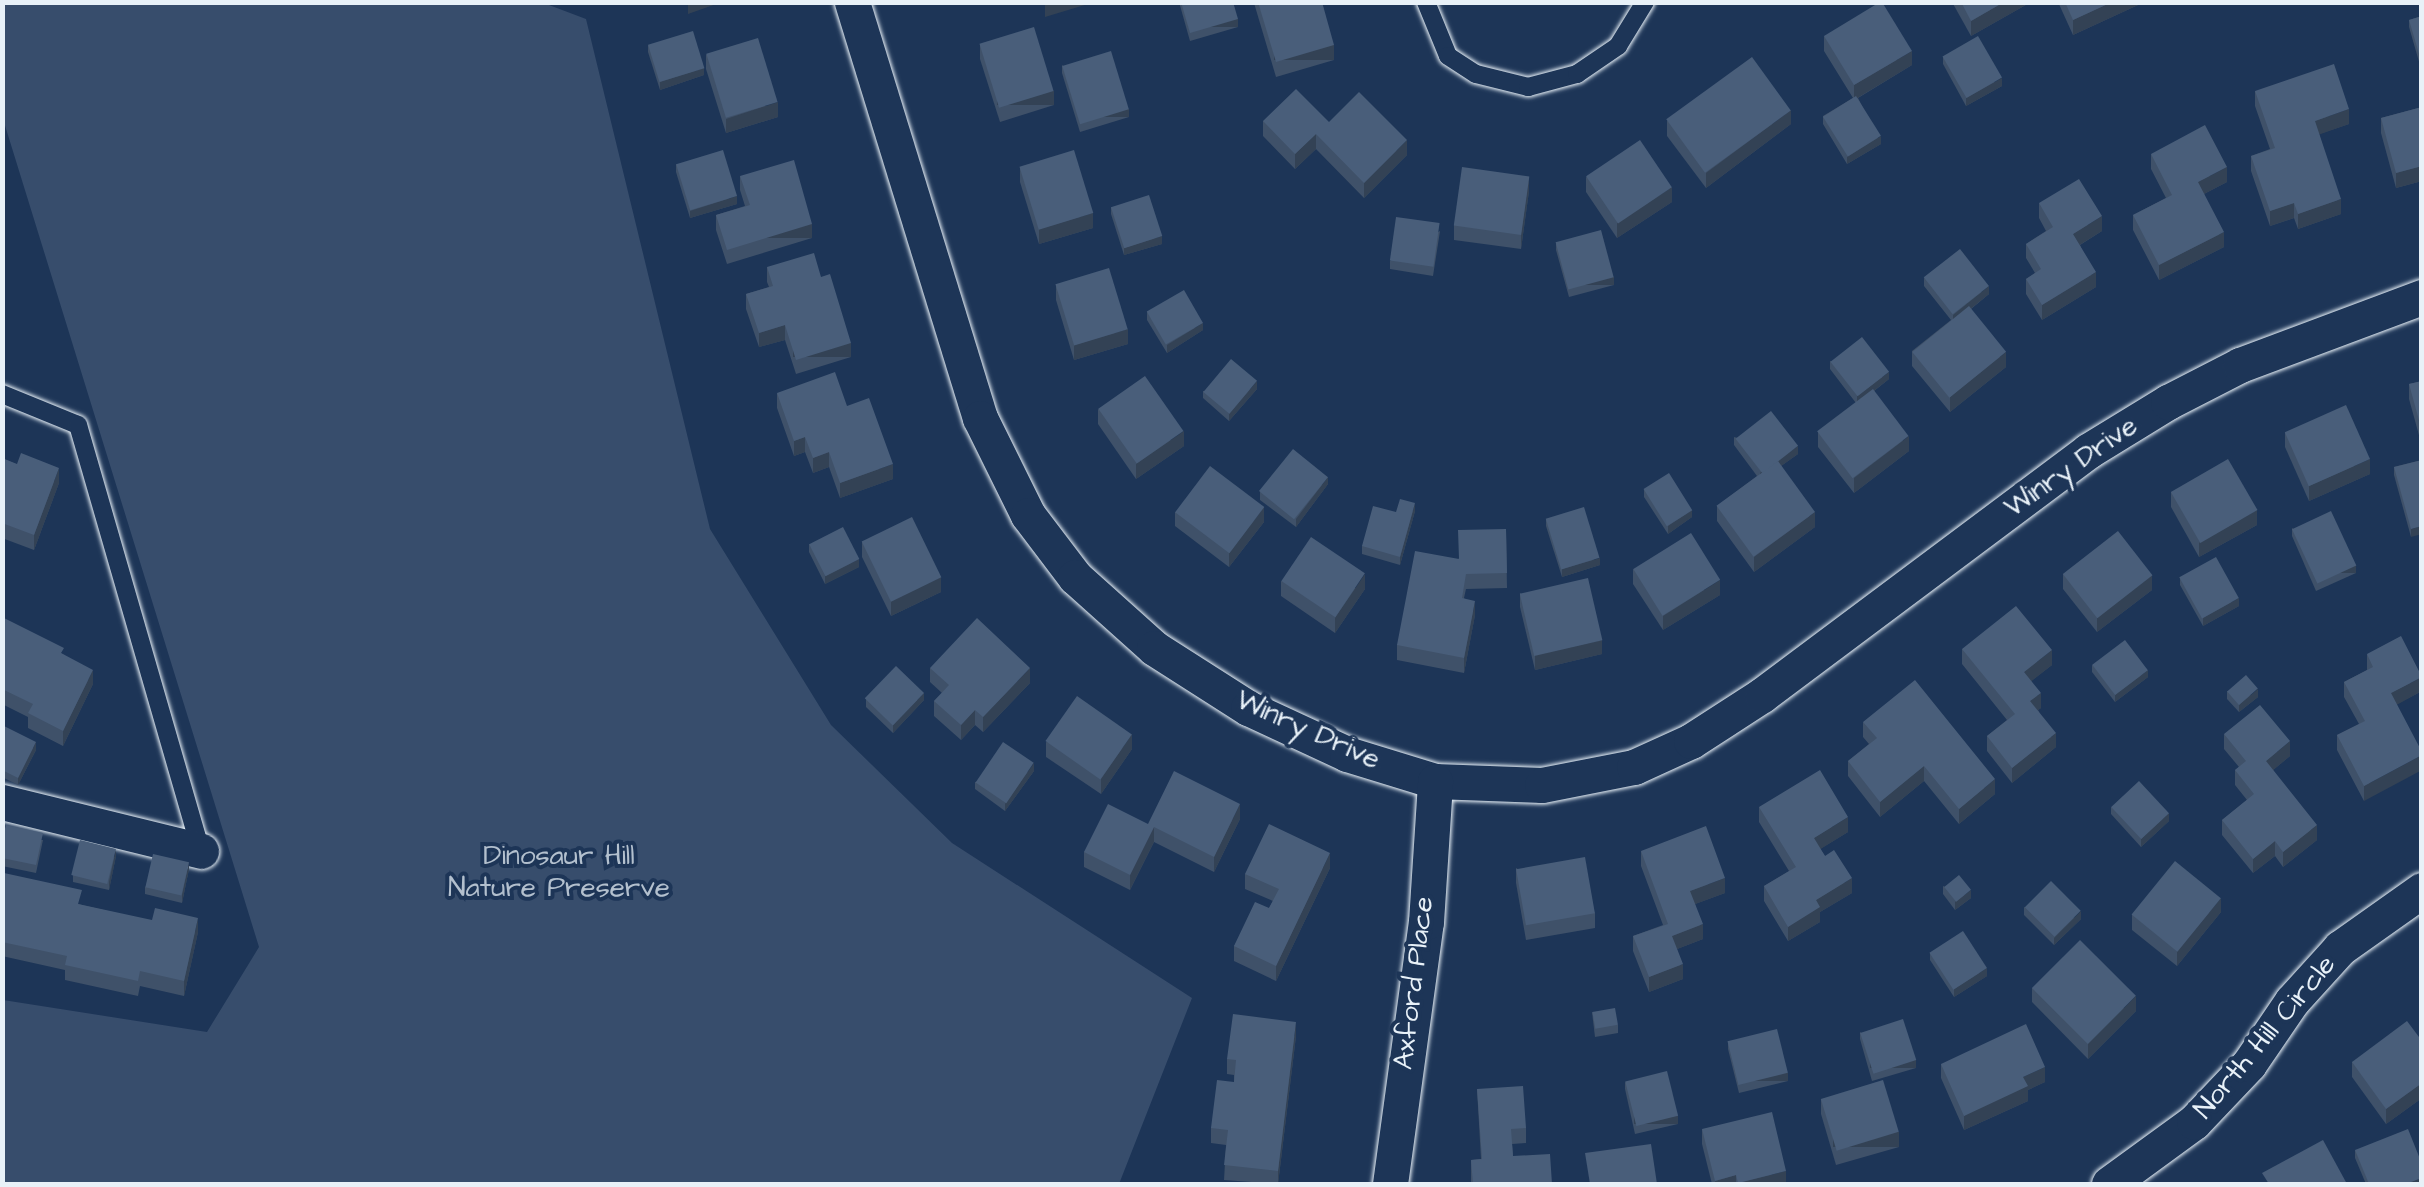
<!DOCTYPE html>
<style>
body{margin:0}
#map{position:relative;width:2424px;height:1187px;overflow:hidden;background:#1d3557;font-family:"Architects Daughter",sans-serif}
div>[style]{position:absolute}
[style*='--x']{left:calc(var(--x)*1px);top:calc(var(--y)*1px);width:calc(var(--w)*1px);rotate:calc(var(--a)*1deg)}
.green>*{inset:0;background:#374d6c}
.roads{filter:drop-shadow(0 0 2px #e8f1f8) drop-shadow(0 0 2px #e8f1f8)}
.lane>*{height:18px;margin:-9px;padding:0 9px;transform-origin:9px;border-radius:9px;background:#1d3557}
.street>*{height:35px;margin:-17.5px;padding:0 17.5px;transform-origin:17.5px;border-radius:17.5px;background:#1d3557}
.wall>*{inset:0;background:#3f5169}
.shaded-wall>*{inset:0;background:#334255;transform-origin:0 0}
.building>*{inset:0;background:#495e7a;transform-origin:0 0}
span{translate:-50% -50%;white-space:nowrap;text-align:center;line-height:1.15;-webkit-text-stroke:8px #1d3557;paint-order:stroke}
.street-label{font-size:28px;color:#e8f1f8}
.park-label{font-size:28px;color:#b3c0ce}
.frame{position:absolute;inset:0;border:5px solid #e8f1f8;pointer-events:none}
</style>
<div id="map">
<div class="green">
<div style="clip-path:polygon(3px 2px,541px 2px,586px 19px,710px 529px,831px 725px,952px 843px,1192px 998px,1119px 1184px,3px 1184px,3px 1000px,207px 1032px,259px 947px,3px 119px)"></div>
</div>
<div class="roads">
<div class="lane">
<div style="--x:1426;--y:2;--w:58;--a:67.8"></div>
<div style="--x:1448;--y:56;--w:33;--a:33"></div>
<div style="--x:1476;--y:74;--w:54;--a:14"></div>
<div style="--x:1528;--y:87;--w:51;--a:-14.9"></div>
<div style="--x:1577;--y:74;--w:50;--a:-34.3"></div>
<div style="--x:1618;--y:46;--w:52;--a:-58.5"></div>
<div style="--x:2;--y:394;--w:82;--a:22.2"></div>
<div style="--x:78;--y:425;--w:443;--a:73.9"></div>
</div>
<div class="street">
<div style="--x:852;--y:2;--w:435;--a:72.9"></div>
<div style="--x:980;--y:418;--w:108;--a:63.7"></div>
<div style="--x:1028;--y:515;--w:78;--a:52.8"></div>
<div style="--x:1075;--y:577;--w:106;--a:41.9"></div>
<div style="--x:1154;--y:648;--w:112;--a:32.6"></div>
<div style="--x:1248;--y:708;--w:109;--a:24.9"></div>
<div style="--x:1347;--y:754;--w:92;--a:17.1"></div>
<div style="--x:1435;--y:781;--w:107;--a:2.1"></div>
<div style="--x:1542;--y:785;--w:94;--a:-11.1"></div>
<div style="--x:1634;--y:767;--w:63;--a:-24.5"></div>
<div style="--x:1691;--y:741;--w:85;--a:-32.9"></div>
<div style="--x:1762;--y:695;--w:407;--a:-36.8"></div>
<div style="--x:2088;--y:451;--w:94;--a:-31.5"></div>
<div style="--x:2168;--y:402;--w:81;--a:-27.2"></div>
<div style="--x:2240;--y:365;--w:194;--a:-20.5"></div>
<div style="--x:2;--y:802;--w:205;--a:13.8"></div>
<div style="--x:1390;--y:1184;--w:264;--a:-82.2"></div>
<div style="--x:1426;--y:922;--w:141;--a:-86.3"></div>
<div style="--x:2109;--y:1184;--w:105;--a:-36.1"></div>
<div style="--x:2194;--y:1122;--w:80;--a:-46.5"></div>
<div style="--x:2249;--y:1064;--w:76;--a:-55.7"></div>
<div style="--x:2292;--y:1001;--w:72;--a:-47.8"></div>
<div style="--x:2340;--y:948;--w:100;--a:-35.3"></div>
</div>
</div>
<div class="wall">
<div style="clip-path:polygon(1179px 2px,1233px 2px,1238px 27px,1190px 41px)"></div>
<div style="clip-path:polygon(1322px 2px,1334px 60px,1276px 77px,1254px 3px)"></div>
<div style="clip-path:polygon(1952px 2px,2031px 2px,1971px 36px)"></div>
<div style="clip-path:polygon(2058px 2px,2138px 2px,2138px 5px,2073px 35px)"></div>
<div style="clip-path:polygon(2422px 16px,2422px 72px,2409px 27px,2409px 20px)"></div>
<div style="clip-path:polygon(1824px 36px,1912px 65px,1858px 98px,1881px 144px,1847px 164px,1823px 124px,1823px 116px,1853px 98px,1824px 51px)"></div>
<div style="clip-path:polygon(980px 44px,1054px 105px,1000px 122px,980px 59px)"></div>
<div style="clip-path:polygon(648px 45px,704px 75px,660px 90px,648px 52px)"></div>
<div style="clip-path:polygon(706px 54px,778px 117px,726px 133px,706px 69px)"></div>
<div style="clip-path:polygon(1943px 57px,2002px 86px,1966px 106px,1943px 64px)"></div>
<div style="clip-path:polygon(1062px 65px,1129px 117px,1080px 132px,1062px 73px)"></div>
<div style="clip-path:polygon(2255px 91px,2349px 124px,2319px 134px,2341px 214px,2298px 229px,2294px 218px,2270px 226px,2251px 171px,2251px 156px,2270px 149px,2255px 106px)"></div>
<div style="clip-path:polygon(2422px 107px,2422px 181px,2396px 188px,2381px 133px,2381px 118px)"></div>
<div style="clip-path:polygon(1263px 121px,1329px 122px,1407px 155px,1364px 198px,1316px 149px,1295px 169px,1263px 136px)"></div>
<div style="clip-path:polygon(1667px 121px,1791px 124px,1706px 188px,1667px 136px)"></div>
<div style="clip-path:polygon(2151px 154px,2227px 182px,2204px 194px,2224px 247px,2159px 280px,2133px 230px,2133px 215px,2166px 198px,2151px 169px)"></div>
<div style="clip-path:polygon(676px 164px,737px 204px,690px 218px,676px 172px)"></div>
<div style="clip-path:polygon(1020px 167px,1093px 228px,1039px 244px,1020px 182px)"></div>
<div style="clip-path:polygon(740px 176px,812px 238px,727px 264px,716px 230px,716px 215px,745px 206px,740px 190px)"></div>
<div style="clip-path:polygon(1586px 177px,1672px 202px,1617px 238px,1586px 192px)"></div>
<div style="clip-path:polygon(1529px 191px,1521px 249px,1454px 240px,1454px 225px)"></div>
<div style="clip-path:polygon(2039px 203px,2102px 231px,2080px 245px,2096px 287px,2042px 320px,2026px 294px,2026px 279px,2035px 273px,2026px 258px,2026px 244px,2046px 231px,2039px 218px)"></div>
<div style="clip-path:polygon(1111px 207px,1162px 244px,1124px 255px,1111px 214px)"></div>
<div style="clip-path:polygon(1440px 231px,1433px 276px,1390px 269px,1390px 261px)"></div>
<div style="clip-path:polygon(1556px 242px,1614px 285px,1569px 297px,1556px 250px)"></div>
<div style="clip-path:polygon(767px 267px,821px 277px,851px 357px,796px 374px,785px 340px,759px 347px,746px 309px,746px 294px,769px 287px,767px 282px)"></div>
<div style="clip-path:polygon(1924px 278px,1989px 294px,1971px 309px,2006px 367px,1950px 412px,1912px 366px,1912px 351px,1951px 320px,1924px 286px)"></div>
<div style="clip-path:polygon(1056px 285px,1128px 344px,1074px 360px,1056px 300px)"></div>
<div style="clip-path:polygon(1147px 312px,1203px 330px,1167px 353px,1147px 320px)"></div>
<div style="clip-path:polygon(1830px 361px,1889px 379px,1874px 391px,1909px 451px,1854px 493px,1818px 447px,1818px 432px,1856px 403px,1830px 369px)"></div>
<div style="clip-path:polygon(2422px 381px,2422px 446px,2409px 399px,2409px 384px)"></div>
<div style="clip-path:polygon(1257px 389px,1229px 421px,1203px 398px,1203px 391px)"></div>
<div style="clip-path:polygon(777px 393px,893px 479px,840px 498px,829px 467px,813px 473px,805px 452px,794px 456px,777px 408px)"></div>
<div style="clip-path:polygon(1098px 409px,1184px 446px,1136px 479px,1098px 424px)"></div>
<div style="clip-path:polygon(2285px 432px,2370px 474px,2309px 501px,2285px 447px)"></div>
<div style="clip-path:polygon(1734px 437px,1798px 454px,1781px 466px,1815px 527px,1754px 572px,1717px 521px,1717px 506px,1757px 476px,1734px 445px)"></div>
<div style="clip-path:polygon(2px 458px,59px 483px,34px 550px,2px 538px)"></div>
<div style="clip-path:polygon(2422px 460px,2411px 537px,2394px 475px,2394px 467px)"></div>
<div style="clip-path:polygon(1328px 484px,1296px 527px,1260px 500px,1260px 492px)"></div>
<div style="clip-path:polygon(1644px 489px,1692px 517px,1668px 534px,1644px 497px)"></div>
<div style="clip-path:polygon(2171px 492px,2257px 525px,2199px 557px,2171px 507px)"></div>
<div style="clip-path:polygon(1415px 511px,1400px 565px,1362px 554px,1362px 546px,1396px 512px)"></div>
<div style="clip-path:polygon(1175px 512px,1264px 522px,1229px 567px,1175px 526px)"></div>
<div style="clip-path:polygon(1546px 519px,1600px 565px,1562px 577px,1546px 526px)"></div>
<div style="clip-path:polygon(2292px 528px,2356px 573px,2316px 591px,2292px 536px)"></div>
<div style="clip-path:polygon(1506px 529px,1507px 588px,1466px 589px,1464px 598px,1475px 615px,1464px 673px,1397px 660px,1397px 645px,1458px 559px)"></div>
<div style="clip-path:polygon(862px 542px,941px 592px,891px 616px,862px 557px)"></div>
<div style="clip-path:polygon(809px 544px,859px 567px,825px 584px,809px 552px)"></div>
<div style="clip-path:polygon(1633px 569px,1720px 595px,1663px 630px,1633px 584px)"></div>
<div style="clip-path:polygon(2063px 574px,2152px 590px,2097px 632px,2063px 589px)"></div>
<div style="clip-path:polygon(2180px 578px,2239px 606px,2203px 626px,2180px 585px)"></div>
<div style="clip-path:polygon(1281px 581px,1365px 589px,1335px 633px,1281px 596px)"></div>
<div style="clip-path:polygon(1520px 593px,1602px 654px,1535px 670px,1520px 607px)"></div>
<div style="clip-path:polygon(2px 617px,64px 655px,93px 684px,63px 746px,28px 728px,28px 717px,2px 704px)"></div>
<div style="clip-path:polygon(1962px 649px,2052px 665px,2031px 681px,2041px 708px,2038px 710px,2056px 747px,2012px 783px,1987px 751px,1987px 736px,2007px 720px,1962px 664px)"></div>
<div style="clip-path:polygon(2367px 654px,2422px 691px,2397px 704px,2364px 801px,2337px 750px,2337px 735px,2359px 724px,2344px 697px,2344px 682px,2367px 670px)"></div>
<div style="clip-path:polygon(2092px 665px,2148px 677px,2115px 702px,2092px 672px)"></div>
<div style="clip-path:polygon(930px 668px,1030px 683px,983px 732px,975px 725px,961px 740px,934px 716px,934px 701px,942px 693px,930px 682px)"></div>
<div style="clip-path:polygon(2227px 691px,2258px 697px,2239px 712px,2227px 699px)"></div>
<div style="clip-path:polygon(866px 699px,924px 700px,893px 733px,866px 707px)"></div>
<div style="clip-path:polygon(1863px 722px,1995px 794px,1959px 824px,1924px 781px,1880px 817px,1848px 776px,1848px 761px,1869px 744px,1863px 737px)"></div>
<div style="clip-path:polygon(2px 730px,36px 750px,18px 785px,2px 777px)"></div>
<div style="clip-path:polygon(2224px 734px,2290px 756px,2273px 770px,2317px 840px,2283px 867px,2275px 856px,2253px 873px,2222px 835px,2222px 820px,2247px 800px,2235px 785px,2235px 770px,2239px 767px,2224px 749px)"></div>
<div style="clip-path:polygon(1046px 742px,1132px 749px,1101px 794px,1046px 757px)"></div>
<div style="clip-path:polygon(1034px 771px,1005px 811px,975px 789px,975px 782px)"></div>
<div style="clip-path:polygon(1759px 807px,1848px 832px,1820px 849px,1852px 893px,1820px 912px,1820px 922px,1788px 941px,1764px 901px,1764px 886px,1789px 871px,1759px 822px)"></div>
<div style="clip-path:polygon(2111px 807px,2169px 821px,2141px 847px,2111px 814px)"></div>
<div style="clip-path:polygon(1240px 819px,1214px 872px,1154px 842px,1130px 890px,1084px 867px,1084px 852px,1148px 824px)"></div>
<div style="clip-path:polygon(2px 839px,43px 840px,36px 873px,2px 866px)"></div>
<div style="clip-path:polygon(1641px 851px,1725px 893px,1695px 904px,1703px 939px,1677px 949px,1683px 979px,1649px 992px,1633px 951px,1633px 936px,1663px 925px,1641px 866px)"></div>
<div style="clip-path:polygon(116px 856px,109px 890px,73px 882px,73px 875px)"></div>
<div style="clip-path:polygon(1330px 868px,1276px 981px,1234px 961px,1234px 946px,1269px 908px,1273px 901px,1245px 889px,1245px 874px)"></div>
<div style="clip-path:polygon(1516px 868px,1595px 913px,1595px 928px,1526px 940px,1516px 883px)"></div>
<div style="clip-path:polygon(189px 869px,182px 903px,145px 894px,145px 887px)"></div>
<div style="clip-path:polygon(2px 880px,82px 905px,198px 932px,184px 996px,140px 986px,138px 996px,65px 980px,65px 970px,2px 956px)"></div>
<div style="clip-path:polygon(1943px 886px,1971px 898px,1955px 910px,1943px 894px)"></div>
<div style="clip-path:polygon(2024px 907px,2081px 919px,2054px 945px,2024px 915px)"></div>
<div style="clip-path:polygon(2221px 912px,2177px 966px,2132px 930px,2132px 915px)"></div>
<div style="clip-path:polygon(1930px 953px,1987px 976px,1954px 997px,1930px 960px)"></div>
<div style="clip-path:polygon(2032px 988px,2136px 1011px,2088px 1059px,2032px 1002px)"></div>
<div style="clip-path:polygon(1592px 1012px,1618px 1025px,1618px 1033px,1595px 1037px)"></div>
<div style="clip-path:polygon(1860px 1032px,1916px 1068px,1872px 1081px,1860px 1039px)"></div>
<div style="clip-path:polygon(1296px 1036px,1278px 1184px,1224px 1180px,1226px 1145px,1211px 1143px,1211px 1128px,1234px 1082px,1234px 1075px,1227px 1074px,1227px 1059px)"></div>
<div style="clip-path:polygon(2422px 1041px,2422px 1098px,2386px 1124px,2352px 1077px,2352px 1062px)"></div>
<div style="clip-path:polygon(1728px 1042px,1788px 1081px,1739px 1093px,1728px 1049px)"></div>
<div style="clip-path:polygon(1941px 1064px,2045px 1082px,2028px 1090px,2028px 1101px,1964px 1130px,1941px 1078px)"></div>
<div style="clip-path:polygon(1625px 1082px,1678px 1124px,1635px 1134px,1625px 1089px)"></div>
<div style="clip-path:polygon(1477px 1089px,1526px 1128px,1526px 1143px,1512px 1144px,1513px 1156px,1552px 1184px,1471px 1184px,1471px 1160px,1481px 1159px)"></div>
<div style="clip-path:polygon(1821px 1099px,1899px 1147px,1836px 1165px,1821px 1114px)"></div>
<div style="clip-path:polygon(1702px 1129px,1786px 1184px,1712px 1184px,1702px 1144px)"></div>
<div style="clip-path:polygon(2355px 1150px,2422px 1184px,2366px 1184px,2355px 1158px)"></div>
</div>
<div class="shaded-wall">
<div style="clip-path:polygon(688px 2px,722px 2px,688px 14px)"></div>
<div style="clip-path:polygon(1045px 2px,1088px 2px,1088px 4px,1045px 17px)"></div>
<div style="clip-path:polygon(2004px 2px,2031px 2px,1971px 36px,1971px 21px)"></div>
<div style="clip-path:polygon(2112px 2px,2138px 2px,2138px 5px,2073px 35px,2073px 20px)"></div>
<div style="left:1238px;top:19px;width:8px;height:50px;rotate:90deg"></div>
<div style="left:1334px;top:45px;width:15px;height:60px;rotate:90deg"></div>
<div style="clip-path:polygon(1912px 51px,1912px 65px,1854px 100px,1854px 85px)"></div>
<div style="clip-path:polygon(704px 68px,704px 75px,660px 90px,660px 82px)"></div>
<div style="clip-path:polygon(2002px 78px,2002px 86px,1966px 106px,1966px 98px)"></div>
<div style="left:1054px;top:91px;width:14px;height:57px;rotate:90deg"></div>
<div style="clip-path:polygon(778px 102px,778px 117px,726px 133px,726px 119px)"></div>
<div style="left:1129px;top:109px;width:8px;height:51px;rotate:90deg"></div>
<div style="clip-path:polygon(2349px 109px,2349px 124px,2315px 136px,2315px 121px)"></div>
<div style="clip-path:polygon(1791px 110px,1791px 124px,1706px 188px,1706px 173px)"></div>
<div style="clip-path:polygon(1316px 134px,1316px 149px,1295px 169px,1295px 154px)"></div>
<div style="clip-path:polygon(1881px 136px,1881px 144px,1847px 164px,1847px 157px)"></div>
<div style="clip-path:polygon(1407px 140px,1407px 155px,1364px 198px,1364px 183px)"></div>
<div style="clip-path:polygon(2422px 166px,2422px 181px,2396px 188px,2396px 173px)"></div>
<div style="clip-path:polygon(2227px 167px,2227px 182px,2198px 197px,2198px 182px)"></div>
<div style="clip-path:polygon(1529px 176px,1529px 191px,1521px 249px,1521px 234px)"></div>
<div style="clip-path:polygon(1672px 187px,1672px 202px,1617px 238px,1617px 223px)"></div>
<div style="clip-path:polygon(737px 196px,737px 204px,690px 218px,690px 211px)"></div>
<div style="clip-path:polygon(2341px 199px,2341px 214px,2298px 229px,2298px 214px)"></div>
<div style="clip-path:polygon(2294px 203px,2294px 218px,2270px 226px,2270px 211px)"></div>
<div style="clip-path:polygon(1093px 213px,1093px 228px,1039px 244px,1039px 229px)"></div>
<div style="clip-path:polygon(2102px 216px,2102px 231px,2073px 249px,2073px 234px)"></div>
<div style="left:812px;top:224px;width:14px;height:89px;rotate:90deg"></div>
<div style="clip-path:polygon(2224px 232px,2224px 247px,2159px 280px,2159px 265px)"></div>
<div style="clip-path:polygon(1162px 236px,1162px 244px,1124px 255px,1124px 248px)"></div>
<div style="clip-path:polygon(2096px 272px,2096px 287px,2042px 320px,2042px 305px)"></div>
<div style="left:1614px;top:277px;width:8px;height:47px;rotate:90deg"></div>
<div style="clip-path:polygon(1989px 286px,1989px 294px,1953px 323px,1953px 315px)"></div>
<div style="clip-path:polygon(1203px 323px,1203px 330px,1167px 353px,1167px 345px)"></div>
<div style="clip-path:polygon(785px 325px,785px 340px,759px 347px,759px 333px)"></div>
<div style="clip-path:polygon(1128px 329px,1128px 344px,1074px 360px,1074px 345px)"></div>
<div style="left:851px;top:343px;width:14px;height:58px;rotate:90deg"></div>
<div style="clip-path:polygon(2006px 352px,2006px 367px,1950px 412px,1950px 397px)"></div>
<div style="clip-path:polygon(1889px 372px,1889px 379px,1857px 404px,1857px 396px)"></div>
<div style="clip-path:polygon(1257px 381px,1257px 389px,1229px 421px,1229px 414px)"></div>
<div style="clip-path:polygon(1184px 431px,1184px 446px,1136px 479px,1136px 464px)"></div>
<div style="clip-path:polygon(1909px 436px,1909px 451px,1854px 493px,1854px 478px)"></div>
<div style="clip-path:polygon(805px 437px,805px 452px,794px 456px,794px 441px)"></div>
<div style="clip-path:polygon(1798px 446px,1798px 454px,1760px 481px,1760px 473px)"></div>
<div style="clip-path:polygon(829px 452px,829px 467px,813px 473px,813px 458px)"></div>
<div style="clip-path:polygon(2370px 459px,2370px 474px,2309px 501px,2309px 486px)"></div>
<div style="clip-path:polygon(893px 464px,893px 479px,840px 498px,840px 483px)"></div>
<div style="clip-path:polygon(59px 468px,59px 483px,34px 550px,34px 535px)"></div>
<div style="clip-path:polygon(1328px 477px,1328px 484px,1296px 527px,1296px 519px)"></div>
<div style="clip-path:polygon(1415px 503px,1415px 511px,1400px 565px,1400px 557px)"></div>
<div style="clip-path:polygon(1264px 507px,1264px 522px,1229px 567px,1229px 553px)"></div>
<div style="clip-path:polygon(1692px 510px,1692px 517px,1668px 534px,1668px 526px)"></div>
<div style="clip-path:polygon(2257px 510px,2257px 525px,2199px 557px,2199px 543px)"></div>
<div style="clip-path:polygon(1815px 512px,1815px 527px,1754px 572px,1754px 557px)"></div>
<div style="clip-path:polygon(2422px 526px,2422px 534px,2411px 537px,2411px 529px)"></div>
<div style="clip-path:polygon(1600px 558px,1600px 565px,1562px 577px,1562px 569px)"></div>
<div style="clip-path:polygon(859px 559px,859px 567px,825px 584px,825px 576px)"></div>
<div style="left:2356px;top:565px;width:8px;height:44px;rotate:90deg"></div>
<div style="clip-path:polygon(1365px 574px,1365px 589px,1335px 633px,1335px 618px)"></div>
<div style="clip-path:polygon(2152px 575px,2152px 590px,2097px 632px,2097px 617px)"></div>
<div style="clip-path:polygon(941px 577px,941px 592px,891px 616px,891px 601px)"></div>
<div style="clip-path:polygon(1720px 580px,1720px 595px,1663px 630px,1663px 616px)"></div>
<div style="clip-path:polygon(2239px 598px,2239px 606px,2203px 626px,2203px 618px)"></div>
<div style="clip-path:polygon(1475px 601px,1475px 615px,1464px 673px,1464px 658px)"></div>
<div style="clip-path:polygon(1602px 640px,1602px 654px,1535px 670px,1535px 655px)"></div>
<div style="clip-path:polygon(2052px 650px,2052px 665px,2024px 687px,2024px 672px)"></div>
<div style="clip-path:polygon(1030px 668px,1030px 683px,983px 732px,983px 717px)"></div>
<div style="clip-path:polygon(93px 670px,93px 684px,63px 746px,63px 731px)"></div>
<div style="clip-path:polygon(2148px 670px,2148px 677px,2115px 702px,2115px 695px)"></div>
<div style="clip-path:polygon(2422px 677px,2422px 691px,2391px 708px,2391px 693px)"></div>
<div style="clip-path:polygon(2258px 689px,2258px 697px,2239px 712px,2239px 705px)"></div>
<div style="clip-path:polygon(924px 693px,924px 700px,893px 733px,893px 725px)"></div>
<div style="clip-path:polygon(2041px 693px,2041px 708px,2030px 716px,2030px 701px)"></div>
<div style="clip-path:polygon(975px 710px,975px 725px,961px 740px,961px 725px)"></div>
<div style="clip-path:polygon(2056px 733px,2056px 747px,2012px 783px,2012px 768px)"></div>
<div style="clip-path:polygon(1132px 734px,1132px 749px,1101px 794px,1101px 779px)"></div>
<div style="clip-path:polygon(2290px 741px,2290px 756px,2266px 776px,2266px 761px)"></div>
<div style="clip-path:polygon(36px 742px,36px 750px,18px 785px,18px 778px)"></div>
<div style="clip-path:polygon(2422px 755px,2422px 770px,2364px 801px,2364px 786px)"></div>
<div style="clip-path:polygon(1034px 763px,1034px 771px,1005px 811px,1005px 804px)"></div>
<div style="clip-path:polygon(1924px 766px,1924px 781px,1880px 817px,1880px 802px)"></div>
<div style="clip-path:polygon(1995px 779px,1995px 794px,1959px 824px,1959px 809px)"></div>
<div style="clip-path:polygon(1240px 804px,1240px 819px,1214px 872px,1214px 857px)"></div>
<div style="clip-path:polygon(2169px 813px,2169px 821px,2141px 847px,2141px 839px)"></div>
<div style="clip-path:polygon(1848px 817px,1848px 832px,1814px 853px,1814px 838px)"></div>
<div style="clip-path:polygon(2317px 825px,2317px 840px,2283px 867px,2283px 852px)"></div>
<div style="clip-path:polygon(1154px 827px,1154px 842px,1130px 890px,1130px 875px)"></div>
<div style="clip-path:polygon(2275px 841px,2275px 856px,2253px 873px,2253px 859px)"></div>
<div style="clip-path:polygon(116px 849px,116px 856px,109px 890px,109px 882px)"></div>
<div style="clip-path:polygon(1330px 853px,1330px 868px,1276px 981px,1276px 966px)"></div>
<div style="clip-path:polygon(189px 862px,189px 869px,182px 903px,182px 895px)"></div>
<div style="clip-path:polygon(1725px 878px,1725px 893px,1690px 906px,1690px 891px)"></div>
<div style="clip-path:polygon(1852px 878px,1852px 893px,1820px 912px,1820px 922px,1788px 941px,1788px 927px,1816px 900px)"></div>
<div style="clip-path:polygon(1971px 890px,1971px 898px,1955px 910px,1955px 902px)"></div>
<div style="clip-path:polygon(2221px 898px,2221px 912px,2177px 966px,2177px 951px)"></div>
<div style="clip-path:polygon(2081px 911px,2081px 919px,2054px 945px,2054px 938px)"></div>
<div style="clip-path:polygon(198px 918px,198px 932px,184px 996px,184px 981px)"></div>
<div style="clip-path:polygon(1703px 924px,1703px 939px,1672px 951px,1672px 936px)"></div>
<div style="clip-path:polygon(1683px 964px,1683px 979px,1649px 992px,1649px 977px)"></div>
<div style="clip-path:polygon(1987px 968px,1987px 976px,1954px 997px,1954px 989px)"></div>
<div style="clip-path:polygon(2136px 996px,2136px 1011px,2088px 1059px,2088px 1044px)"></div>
<div style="clip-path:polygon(1296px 1022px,1296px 1036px,1278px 1184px,1278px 1171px)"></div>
<div style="left:1916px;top:1060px;width:8px;height:46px;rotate:90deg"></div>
<div style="clip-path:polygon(2045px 1067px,2045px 1082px,2028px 1090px,2028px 1101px,1964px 1130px,1964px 1116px,2023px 1077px)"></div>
<div style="left:1788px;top:1073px;width:8px;height:50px;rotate:90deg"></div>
<div style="clip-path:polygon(2422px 1083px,2422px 1098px,2386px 1124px,2386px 1109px)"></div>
<div style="left:1678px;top:1116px;width:8px;height:44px;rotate:90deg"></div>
<div style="left:1899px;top:1132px;width:15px;height:66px;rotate:90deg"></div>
<div style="clip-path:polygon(1786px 1171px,1786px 1184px,1738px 1184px,1738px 1183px)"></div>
<div style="clip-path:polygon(1736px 1175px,1736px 1184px,1715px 1184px,1715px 1181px)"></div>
<div style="clip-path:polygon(2422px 1178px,2422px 1184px,2405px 1184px)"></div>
</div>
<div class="building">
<div style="clip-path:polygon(1181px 2px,1233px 2px,1238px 19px,1190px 33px)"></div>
<div style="clip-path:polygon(1258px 2px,1322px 2px,1334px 45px,1276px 62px)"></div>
<div style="clip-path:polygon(1880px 2px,1882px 2px,1912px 51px,1854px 85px,1824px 36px)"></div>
<div style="clip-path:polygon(1961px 2px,2004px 2px,1971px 21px)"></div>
<div style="clip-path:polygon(2065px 2px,2112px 2px,2073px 20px)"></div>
<div style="clip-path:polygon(2422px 16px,2422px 64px,2409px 20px)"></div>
<div style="left:1034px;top:27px;width:67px;height:57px;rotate:73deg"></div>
<div style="left:693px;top:31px;width:39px;height:47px;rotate:73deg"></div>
<div style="left:1978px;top:36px;width:48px;height:41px;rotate:60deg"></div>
<div style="left:758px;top:38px;width:67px;height:54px;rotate:73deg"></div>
<div style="left:1111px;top:51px;width:61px;height:51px;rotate:73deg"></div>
<div style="left:1752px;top:57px;width:66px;height:106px;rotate:54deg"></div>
<div style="clip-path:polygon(2334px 64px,2349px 109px,2315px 121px,2341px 199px,2298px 214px,2294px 203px,2270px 211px,2251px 156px,2275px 148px,2255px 91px)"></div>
<div style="clip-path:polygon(1296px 89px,1329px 122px,1359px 92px,1407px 140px,1364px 183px,1316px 134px,1295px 154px,1263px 121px)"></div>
<div style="left:1856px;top:96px;width:47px;height:39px;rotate:58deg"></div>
<div style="clip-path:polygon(2422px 107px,2422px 166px,2396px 173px,2381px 118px)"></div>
<div style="clip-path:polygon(2205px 125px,2227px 167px,2198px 182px,2224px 232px,2159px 265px,2133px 215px,2172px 195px,2151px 154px)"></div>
<div style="left:1640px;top:140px;width:57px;height:65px;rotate:56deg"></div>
<div style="left:723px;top:150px;width:48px;height:49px;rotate:73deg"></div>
<div style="left:1074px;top:150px;width:66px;height:57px;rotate:73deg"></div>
<div style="clip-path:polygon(794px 160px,812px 224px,727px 250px,716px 215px,750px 205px,740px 176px)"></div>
<div style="left:1462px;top:167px;width:68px;height:59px;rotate:8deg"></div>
<div style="clip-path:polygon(2079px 179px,2102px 216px,2073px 234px,2096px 272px,2042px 305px,2026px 279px,2041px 269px,2026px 244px,2053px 227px,2039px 203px)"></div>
<div style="left:1149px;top:195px;width:43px;height:40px;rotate:72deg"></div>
<div style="left:1396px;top:217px;width:44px;height:44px;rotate:8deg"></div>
<div style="left:1601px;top:230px;width:49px;height:47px;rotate:75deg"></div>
<div style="left:1960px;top:249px;width:47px;height:46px;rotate:52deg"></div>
<div style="clip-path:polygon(814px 253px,821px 277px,830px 274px,851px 343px,796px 360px,785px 325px,759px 333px,746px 294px,773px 286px,767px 267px)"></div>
<div style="left:1109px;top:268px;width:64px;height:56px;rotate:73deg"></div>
<div style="left:1184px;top:290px;width:38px;height:43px;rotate:60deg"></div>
<div style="left:1969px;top:306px;width:59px;height:73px;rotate:51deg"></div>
<div style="left:1862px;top:337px;width:44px;height:40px;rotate:52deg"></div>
<div style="left:1231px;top:359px;width:34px;height:43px;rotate:40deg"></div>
<div style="clip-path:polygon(835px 372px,847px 406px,869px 398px,893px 464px,840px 483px,829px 452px,813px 458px,805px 437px,794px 441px,777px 393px)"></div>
<div style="left:1145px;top:376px;width:67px;height:57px;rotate:55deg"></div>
<div style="clip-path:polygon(2422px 381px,2422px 431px,2409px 384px)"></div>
<div style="left:1873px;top:389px;width:59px;height:70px;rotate:53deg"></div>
<div style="left:2346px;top:405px;width:59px;height:67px;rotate:66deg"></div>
<div style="left:1771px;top:411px;width:44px;height:45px;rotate:52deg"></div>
<div style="left:1293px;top:449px;width:45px;height:54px;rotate:39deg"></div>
<div style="clip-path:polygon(21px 453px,59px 468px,34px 535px,2px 523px,2px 458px,17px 464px)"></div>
<div style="left:2228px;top:459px;width:59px;height:66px;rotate:60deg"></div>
<div style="clip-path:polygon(2422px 460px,2422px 526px,2411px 529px,2394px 467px)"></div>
<div style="left:1778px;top:461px;width:63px;height:76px;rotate:54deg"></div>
<div style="left:1210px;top:466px;width:68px;height:58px;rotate:37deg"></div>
<div style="left:1669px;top:473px;width:44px;height:30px;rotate:58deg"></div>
<div style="clip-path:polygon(1400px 499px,1415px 503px,1400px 557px,1362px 546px,1373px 506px,1396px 512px)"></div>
<div style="left:1584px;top:507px;width:53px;height:40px;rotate:73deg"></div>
<div style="left:2331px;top:511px;width:60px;height:43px;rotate:65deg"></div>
<div style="left:912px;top:517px;width:67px;height:56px;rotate:64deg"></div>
<div style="left:843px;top:527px;width:36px;height:38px;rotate:63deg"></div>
<div style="clip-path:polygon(1506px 529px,1507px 573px,1466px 574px,1462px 598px,1475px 601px,1464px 658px,1397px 645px,1415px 551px,1459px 559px,1458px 530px)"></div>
<div style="left:2118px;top:531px;width:56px;height:70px;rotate:52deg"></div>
<div style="left:1691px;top:533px;width:55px;height:68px;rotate:58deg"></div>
<div style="left:1311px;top:537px;width:65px;height:53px;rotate:34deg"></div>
<div style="left:2216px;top:557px;width:47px;height:42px;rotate:61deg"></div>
<div style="left:1588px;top:578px;width:64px;height:70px;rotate:77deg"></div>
<div style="clip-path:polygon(2016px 606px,2052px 650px,2024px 672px,2041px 693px,2030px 701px,2056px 733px,2012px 768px,1987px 736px,2015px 714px,1962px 649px)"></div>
<div style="clip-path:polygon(2px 617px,64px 648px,61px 653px,93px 670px,63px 731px,28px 713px,33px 704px,2px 689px)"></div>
<div style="clip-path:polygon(977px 618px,1030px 668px,983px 717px,975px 710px,961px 725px,934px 701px,949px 685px,930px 668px)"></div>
<div style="clip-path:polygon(2401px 636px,2422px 677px,2391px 693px,2422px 752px,2422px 755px,2364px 786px,2337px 735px,2365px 721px,2344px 682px,2373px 667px,2367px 654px)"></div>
<div style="left:2125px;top:640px;width:38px;height:41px;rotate:53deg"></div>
<div style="left:896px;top:666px;width:39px;height:45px;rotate:44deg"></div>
<div style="left:2246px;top:675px;width:18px;height:25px;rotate:49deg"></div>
<div style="clip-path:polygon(1915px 680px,1995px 779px,1959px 809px,1924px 766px,1880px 802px,1848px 761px,1877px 738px,1863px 722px)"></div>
<div style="left:1077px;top:696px;width:67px;height:55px;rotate:35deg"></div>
<div style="clip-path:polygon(2260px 705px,2290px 741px,2266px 761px,2317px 825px,2283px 852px,2275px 841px,2253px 859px,2222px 820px,2254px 794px,2235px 770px,2246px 761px,2224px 734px)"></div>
<div style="clip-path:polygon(4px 726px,36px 742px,18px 778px,2px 770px,2px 730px)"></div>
<div style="left:1003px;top:742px;width:37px;height:49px;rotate:34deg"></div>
<div style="clip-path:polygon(1820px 770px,1848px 817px,1814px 838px,1825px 856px,1834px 850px,1852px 878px,1816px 900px,1820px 907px,1788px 927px,1764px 886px,1796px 867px,1759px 807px)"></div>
<div style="clip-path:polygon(1174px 771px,1240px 804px,1214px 857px,1154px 827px,1130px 875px,1084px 852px,1108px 804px,1148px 824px)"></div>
<div style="left:2139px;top:781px;width:44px;height:38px;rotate:47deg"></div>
<div style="clip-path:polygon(1269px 824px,1330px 853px,1276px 966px,1234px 946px,1255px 902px,1269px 908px,1279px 889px,1245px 874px)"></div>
<div style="clip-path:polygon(6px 825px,43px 833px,36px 865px,2px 858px,2px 839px)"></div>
<div style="clip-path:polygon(1706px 826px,1725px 878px,1690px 891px,1703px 924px,1672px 936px,1683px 964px,1649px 977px,1633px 936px,1668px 924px,1641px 851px)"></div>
<div style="left:80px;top:840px;width:37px;height:36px;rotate:14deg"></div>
<div style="left:153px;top:854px;width:37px;height:34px;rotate:13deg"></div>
<div style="left:1585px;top:857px;width:57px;height:70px;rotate:80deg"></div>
<div style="left:2175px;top:861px;width:59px;height:69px;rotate:39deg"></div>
<div style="clip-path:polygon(4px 873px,82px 890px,78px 904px,152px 920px,155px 908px,198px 918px,184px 981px,140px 971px,138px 981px,65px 965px,67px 956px,2px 942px,2px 880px)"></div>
<div style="left:1959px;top:875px;width:19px;height:19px;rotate:51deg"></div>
<div style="left:2051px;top:881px;width:42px;height:37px;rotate:45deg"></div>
<div style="left:1963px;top:931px;width:44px;height:40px;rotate:57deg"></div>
<div style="left:2080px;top:940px;width:79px;height:68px;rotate:45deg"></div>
<div style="left:1615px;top:1008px;width:17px;height:23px;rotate:80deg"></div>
<div style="clip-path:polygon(1233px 1014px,1296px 1022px,1278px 1171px,1224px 1165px,1228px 1130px,1211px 1128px,1217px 1080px,1234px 1082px,1236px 1060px,1227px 1059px)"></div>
<div style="left:1903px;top:1019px;width:43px;height:45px;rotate:72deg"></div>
<div style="clip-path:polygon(2407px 1021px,2422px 1041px,2422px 1083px,2386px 1109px,2352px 1062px)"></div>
<div style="clip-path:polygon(2026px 1024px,2045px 1067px,2023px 1077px,2028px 1086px,1964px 1116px,1941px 1064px)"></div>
<div style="left:1777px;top:1029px;width:45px;height:51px;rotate:76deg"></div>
<div style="left:1667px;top:1071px;width:46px;height:43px;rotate:76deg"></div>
<div style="left:1883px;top:1080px;width:54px;height:65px;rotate:73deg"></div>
<div style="clip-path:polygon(1523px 1086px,1526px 1128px,1511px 1129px,1513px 1156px,1550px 1154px,1552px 1184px,1473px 1184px,1471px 1160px,1482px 1159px,1477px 1089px)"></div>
<div style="clip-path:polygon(1772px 1112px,1786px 1171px,1738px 1183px,1736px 1175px,1715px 1181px,1702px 1129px)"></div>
<div style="clip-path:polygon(2408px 1129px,2422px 1164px,2422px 1178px,2405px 1184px,2369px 1184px,2355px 1150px)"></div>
<div style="clip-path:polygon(2323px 1140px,2347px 1184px,2269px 1184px,2262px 1173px)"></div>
<div style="clip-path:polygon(1651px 1144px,1657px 1184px,1590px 1184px,1585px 1153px)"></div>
</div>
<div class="street-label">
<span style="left:2071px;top:467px;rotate:-35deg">Winry Drive</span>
<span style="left:1308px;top:730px;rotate:24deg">Winry Drive</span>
<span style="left:1414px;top:983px;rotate:-83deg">Axford Place</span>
<span style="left:2265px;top:1037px;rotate:-50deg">North Hill Circle</span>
</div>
<div class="park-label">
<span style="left:559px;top:872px">Dinosaur Hill<br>Nature Preserve</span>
</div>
<div class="frame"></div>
</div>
